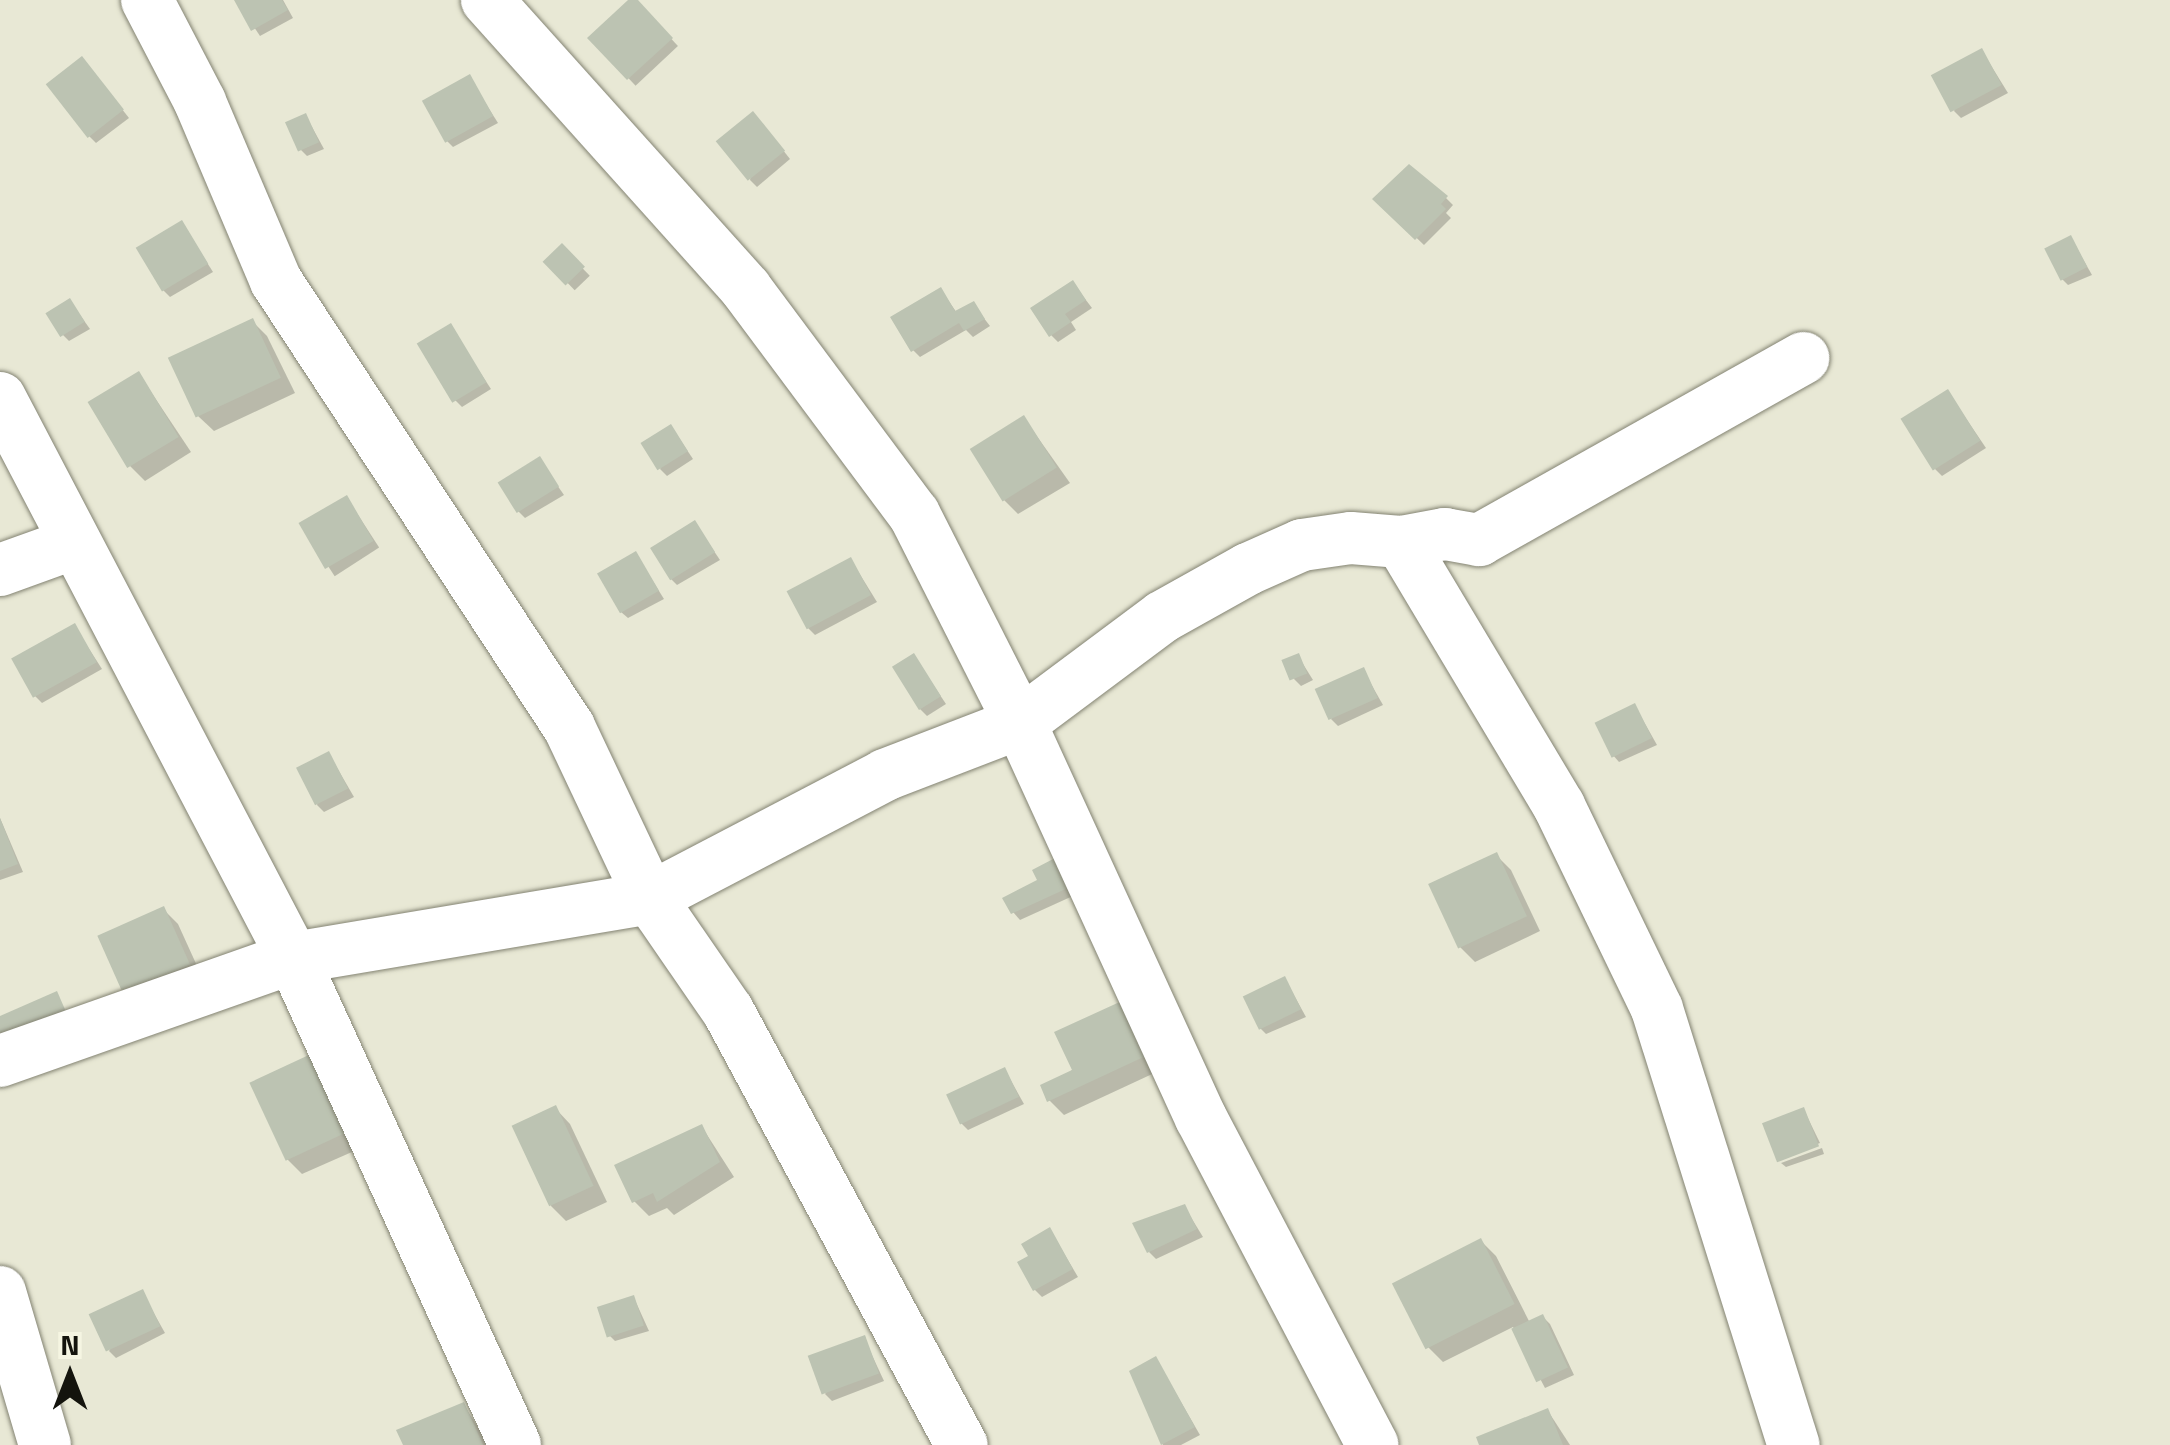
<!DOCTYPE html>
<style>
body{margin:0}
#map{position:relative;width:2170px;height:1445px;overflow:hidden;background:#e8e8d5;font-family:"Titillium Web",sans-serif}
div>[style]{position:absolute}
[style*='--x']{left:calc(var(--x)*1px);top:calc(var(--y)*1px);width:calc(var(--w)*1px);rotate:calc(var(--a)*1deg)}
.shadow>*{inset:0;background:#0003;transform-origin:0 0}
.building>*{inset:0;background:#bcc3b2;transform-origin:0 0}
.roads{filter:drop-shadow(0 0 2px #838372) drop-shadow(0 0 2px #838372)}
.minor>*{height:52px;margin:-26px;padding:0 26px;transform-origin:26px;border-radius:26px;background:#fff}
span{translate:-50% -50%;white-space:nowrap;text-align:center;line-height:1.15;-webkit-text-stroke:9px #f5f5e2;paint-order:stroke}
.north{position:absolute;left:20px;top:1325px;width:100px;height:100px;-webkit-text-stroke:8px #f5f5e2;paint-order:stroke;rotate:0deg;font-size:28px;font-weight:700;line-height:40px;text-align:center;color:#14140d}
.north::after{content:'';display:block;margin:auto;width:35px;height:45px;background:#14140d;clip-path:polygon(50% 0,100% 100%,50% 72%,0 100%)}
</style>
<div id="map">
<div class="shadow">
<div style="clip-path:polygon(236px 0,283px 0,293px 18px,260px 36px)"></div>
<div style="left:635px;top:0;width:63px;height:58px;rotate:47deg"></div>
<div style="clip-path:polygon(1982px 51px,2008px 93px,1961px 118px,1954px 111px)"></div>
<div style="clip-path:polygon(88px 66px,129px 118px,96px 143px,89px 136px)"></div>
<div style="clip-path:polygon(469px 77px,498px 123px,453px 147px,446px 140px)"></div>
<div style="clip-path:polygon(306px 116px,324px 149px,307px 156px,300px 149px)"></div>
<div style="clip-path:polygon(760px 121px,790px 159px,757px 187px,750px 180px)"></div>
<div style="clip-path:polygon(1446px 198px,1453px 205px,1446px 213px,1451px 218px,1424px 245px,1376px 199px)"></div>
<div style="clip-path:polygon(182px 223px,213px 272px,170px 297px,163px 290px)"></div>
<div style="clip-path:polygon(2071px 238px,2092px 275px,2068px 285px,2061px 278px)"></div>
<div style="left:562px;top:247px;width:40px;height:21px;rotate:46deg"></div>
<div style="clip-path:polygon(1073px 283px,1092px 308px,1071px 322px,1076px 330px,1058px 342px,1051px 335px)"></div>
<div style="clip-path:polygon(941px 290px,957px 313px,973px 304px,990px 326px,973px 337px,966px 330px,920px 357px,913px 350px)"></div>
<div style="clip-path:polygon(70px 301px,90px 329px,69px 341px,62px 334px)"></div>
<div style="clip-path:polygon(252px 321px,267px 336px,295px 393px,214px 431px,198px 416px)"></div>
<div style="clip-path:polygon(450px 327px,491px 389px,462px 407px,455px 400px)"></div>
<div style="clip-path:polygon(139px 374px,191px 452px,145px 481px,130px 466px)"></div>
<div style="clip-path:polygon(1948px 392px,1986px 448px,1942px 476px,1935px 469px)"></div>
<div style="clip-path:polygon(1024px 418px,1070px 483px,1018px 514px,1003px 499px)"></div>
<div style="clip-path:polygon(677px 435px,693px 459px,667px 476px,660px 469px)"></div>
<div style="clip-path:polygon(539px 459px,564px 495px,525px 518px,518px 511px)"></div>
<div style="left:347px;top:498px;width:59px;height:53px;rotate:57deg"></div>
<div style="clip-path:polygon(695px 523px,720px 560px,677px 585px,670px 578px)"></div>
<div style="clip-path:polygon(636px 554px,664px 599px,628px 618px,621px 612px)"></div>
<div style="clip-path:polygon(851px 560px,877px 602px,815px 635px,808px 628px)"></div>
<div style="clip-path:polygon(75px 627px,102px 669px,42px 703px,35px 696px)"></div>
<div style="clip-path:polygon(914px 656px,946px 704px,927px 716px,920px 709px)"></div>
<div style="clip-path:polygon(1298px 656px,1313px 680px,1301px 686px,1294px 679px)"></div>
<div style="clip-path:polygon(1363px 670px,1383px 705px,1338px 726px,1331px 719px)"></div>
<div style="clip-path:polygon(1635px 706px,1657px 745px,1619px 762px,1612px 754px)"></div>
<div style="clip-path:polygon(329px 754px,354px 797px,324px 812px,317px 805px)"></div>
<div style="clip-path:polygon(0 818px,23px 872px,0 880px)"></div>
<div style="clip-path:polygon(1496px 855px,1511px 870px,1540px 931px,1475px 962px,1460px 947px)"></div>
<div style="clip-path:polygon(1054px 861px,1075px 895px,1020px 920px,1013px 912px)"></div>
<div style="clip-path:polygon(163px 909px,178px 924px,203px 979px,126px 992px)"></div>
<div style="clip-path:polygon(1285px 979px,1306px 1017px,1266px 1034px,1259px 1027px)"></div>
<div style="clip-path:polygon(1123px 1003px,1163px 1069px,1064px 1115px,1049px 1100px)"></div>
<div style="clip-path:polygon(311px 1057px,361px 1148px,302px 1174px,287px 1159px)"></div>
<div style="clip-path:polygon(1005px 1070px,1024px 1104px,968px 1130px,961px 1123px)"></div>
<div style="clip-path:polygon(555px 1108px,570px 1124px,607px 1202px,566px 1221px,551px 1206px)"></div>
<div style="clip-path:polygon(1804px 1110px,1820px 1143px,1779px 1158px)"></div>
<div style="clip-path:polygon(702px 1127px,734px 1177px,674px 1215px,667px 1208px,649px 1216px,634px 1201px)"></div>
<div style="clip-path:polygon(1822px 1148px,1824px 1154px,1786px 1167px,1781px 1163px)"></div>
<div style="clip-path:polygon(1184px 1206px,1203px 1237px,1156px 1259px,1149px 1252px)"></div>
<div style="clip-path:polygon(1050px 1230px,1078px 1277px,1042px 1297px,1035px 1290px,1032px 1257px)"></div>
<div style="clip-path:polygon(1481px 1241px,1496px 1256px,1530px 1323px,1543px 1317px,1550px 1324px,1574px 1375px,1545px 1388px,1513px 1327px,1443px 1362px,1428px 1347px)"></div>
<div style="clip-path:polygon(142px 1292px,165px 1333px,116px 1358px,109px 1351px)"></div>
<div style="clip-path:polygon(634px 1298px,649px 1331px,615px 1341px,608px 1334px)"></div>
<div style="clip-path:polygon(864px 1338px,884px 1381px,832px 1401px,825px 1394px)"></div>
<div style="clip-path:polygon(1156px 1359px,1200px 1435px,1181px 1445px,1163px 1445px,1132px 1372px)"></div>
<div style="clip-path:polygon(464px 1405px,489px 1445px,406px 1445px)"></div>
<div style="clip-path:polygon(1548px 1411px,1570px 1445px,1482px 1445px)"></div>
</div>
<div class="building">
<div style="clip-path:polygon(234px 0,282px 0,288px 10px,251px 31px)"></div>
<div style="clip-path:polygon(628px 0,638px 0,673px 38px,627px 80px,587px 38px)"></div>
<div style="left:1982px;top:48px;width:42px;height:58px;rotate:62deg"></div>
<div style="left:82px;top:56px;width:68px;height:46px;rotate:52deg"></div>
<div style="left:470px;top:74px;width:48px;height:55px;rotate:61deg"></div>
<div style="left:753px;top:111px;width:51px;height:48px;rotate:51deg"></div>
<div style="left:306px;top:113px;width:32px;height:23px;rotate:66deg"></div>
<div style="clip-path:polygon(1409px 164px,1448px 196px,1441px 204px,1446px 209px,1415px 240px,1372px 199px)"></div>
<div style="left:182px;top:220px;width:51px;height:54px;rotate:59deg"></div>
<div style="left:2071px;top:235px;width:36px;height:30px;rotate:63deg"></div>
<div style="left:562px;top:243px;width:33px;height:27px;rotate:46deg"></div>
<div style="clip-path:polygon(1073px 280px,1086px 300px,1065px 314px,1071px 322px,1049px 337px,1030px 308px)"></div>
<div style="clip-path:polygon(941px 287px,955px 311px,974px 301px,985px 319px,964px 331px,959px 323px,911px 352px,890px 317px)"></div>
<div style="left:70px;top:298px;width:28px;height:29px;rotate:58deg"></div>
<div style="left:253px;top:318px;width:66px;height:94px;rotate:65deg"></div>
<div style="left:451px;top:323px;width:69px;height:40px;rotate:59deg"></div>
<div style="left:139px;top:371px;width:77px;height:60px;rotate:59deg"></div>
<div style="left:1948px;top:389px;width:61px;height:56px;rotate:58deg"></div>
<div style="left:1024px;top:415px;width:62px;height:64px;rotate:58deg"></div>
<div style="left:671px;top:424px;width:32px;height:36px;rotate:58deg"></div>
<div style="left:540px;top:456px;width:36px;height:50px;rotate:58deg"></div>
<div style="left:347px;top:495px;width:53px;height:56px;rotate:60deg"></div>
<div style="left:695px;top:520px;width:38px;height:53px;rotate:58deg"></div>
<div style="left:636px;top:551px;width:46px;height:45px;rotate:60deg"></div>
<div style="left:851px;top:557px;width:43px;height:73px;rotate:62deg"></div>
<div style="left:75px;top:623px;width:45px;height:73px;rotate:61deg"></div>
<div style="left:914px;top:653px;width:51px;height:26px;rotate:58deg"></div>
<div style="left:1299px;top:653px;width:22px;height:19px;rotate:68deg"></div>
<div style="left:1364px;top:667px;width:34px;height:54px;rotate:66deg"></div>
<div style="left:1635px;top:703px;width:39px;height:45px;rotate:64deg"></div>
<div style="left:329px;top:751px;width:42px;height:37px;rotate:63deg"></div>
<div style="clip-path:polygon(0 818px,18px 864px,0 871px)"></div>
<div style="left:1497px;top:852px;width:71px;height:76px;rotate:65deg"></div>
<div style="clip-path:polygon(1055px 858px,1070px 887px,1011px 914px,1002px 898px,1037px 880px,1032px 870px)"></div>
<div style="left:164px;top:906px;width:64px;height:73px;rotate:66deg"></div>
<div style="left:1285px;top:976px;width:37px;height:47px;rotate:64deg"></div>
<div style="clip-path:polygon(57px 991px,70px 1021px,0 1051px,0 1016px)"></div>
<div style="clip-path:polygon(1124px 1000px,1150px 1054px,1047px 1102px,1040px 1085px,1072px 1070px,1054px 1032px)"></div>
<div style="left:311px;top:1054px;width:86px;height:68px;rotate:65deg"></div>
<div style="left:1005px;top:1067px;width:33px;height:65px;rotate:65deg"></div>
<div style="left:556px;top:1105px;width:89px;height:49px;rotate:65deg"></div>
<div style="left:1804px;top:1107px;width:42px;height:45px;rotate:69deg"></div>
<div style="clip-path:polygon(702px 1124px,720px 1162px,657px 1202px,653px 1193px,632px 1203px,614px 1165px)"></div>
<div style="clip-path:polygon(1185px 1204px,1197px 1229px,1147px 1253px,1132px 1223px)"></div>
<div style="clip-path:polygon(1050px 1227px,1073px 1269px,1033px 1291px,1017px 1262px,1028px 1256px,1021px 1244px)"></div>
<div style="left:1481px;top:1238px;width:74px;height:100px;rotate:63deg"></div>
<div style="left:143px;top:1289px;width:41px;height:60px;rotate:65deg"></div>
<div style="left:634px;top:1295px;width:32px;height:39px;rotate:72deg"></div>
<div style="left:1543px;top:1314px;width:59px;height:35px;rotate:65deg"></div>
<div style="left:865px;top:1335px;width:41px;height:61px;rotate:70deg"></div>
<div style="clip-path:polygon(1156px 1356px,1195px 1427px,1161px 1445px,1129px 1371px)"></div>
<div style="clip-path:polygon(464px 1402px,483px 1445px,403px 1445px,396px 1430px)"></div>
<div style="clip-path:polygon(1548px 1408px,1563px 1445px,1479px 1445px,1476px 1437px)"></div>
</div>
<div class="roads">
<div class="minor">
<div style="--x:147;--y:0;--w:115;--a:62.5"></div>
<div style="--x:200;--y:102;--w:194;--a:67"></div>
<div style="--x:276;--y:281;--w:534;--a:56.7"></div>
<div style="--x:569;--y:727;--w:189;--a:64.7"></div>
<div style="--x:650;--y:898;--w:137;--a:55.4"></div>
<div style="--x:728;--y:1011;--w:493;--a:61.7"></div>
<div style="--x:487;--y:0;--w:388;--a:48.1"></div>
<div style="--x:746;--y:289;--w:281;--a:53.3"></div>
<div style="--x:914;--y:514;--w:234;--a:63.1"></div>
<div style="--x:1020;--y:723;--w:434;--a:65.4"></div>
<div style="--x:1201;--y:1118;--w:369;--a:62.3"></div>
<div style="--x:0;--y:398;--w:632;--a:62.38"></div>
<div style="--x:293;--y:958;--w:535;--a:65.49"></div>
<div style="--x:1401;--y:542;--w:308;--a:59.1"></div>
<div style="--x:1559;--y:806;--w:225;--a:64.2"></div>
<div style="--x:1657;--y:1009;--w:457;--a:72.6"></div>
<div style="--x:0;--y:570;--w:80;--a:-19.8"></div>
<div style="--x:0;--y:1061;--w:311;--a:-19.4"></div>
<div style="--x:293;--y:958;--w:362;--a:-9.5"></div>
<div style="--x:650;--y:898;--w:265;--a:-27.6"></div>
<div style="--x:885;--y:775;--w:145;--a:-21.1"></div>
<div style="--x:1020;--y:723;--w:177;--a:-36.7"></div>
<div style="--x:1162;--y:617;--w:98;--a:-29.2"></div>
<div style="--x:1248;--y:569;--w:59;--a:-24"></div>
<div style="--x:1302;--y:545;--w:49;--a:-8.1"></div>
<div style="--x:1351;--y:538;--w:50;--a:4.6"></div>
<div style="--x:1401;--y:542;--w:45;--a:-10.3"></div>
<div style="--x:1445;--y:534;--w:35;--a:10"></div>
<div style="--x:1479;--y:540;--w:372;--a:-29.3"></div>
<div style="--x:0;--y:1292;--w:159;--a:73.6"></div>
</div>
</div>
<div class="north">N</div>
</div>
